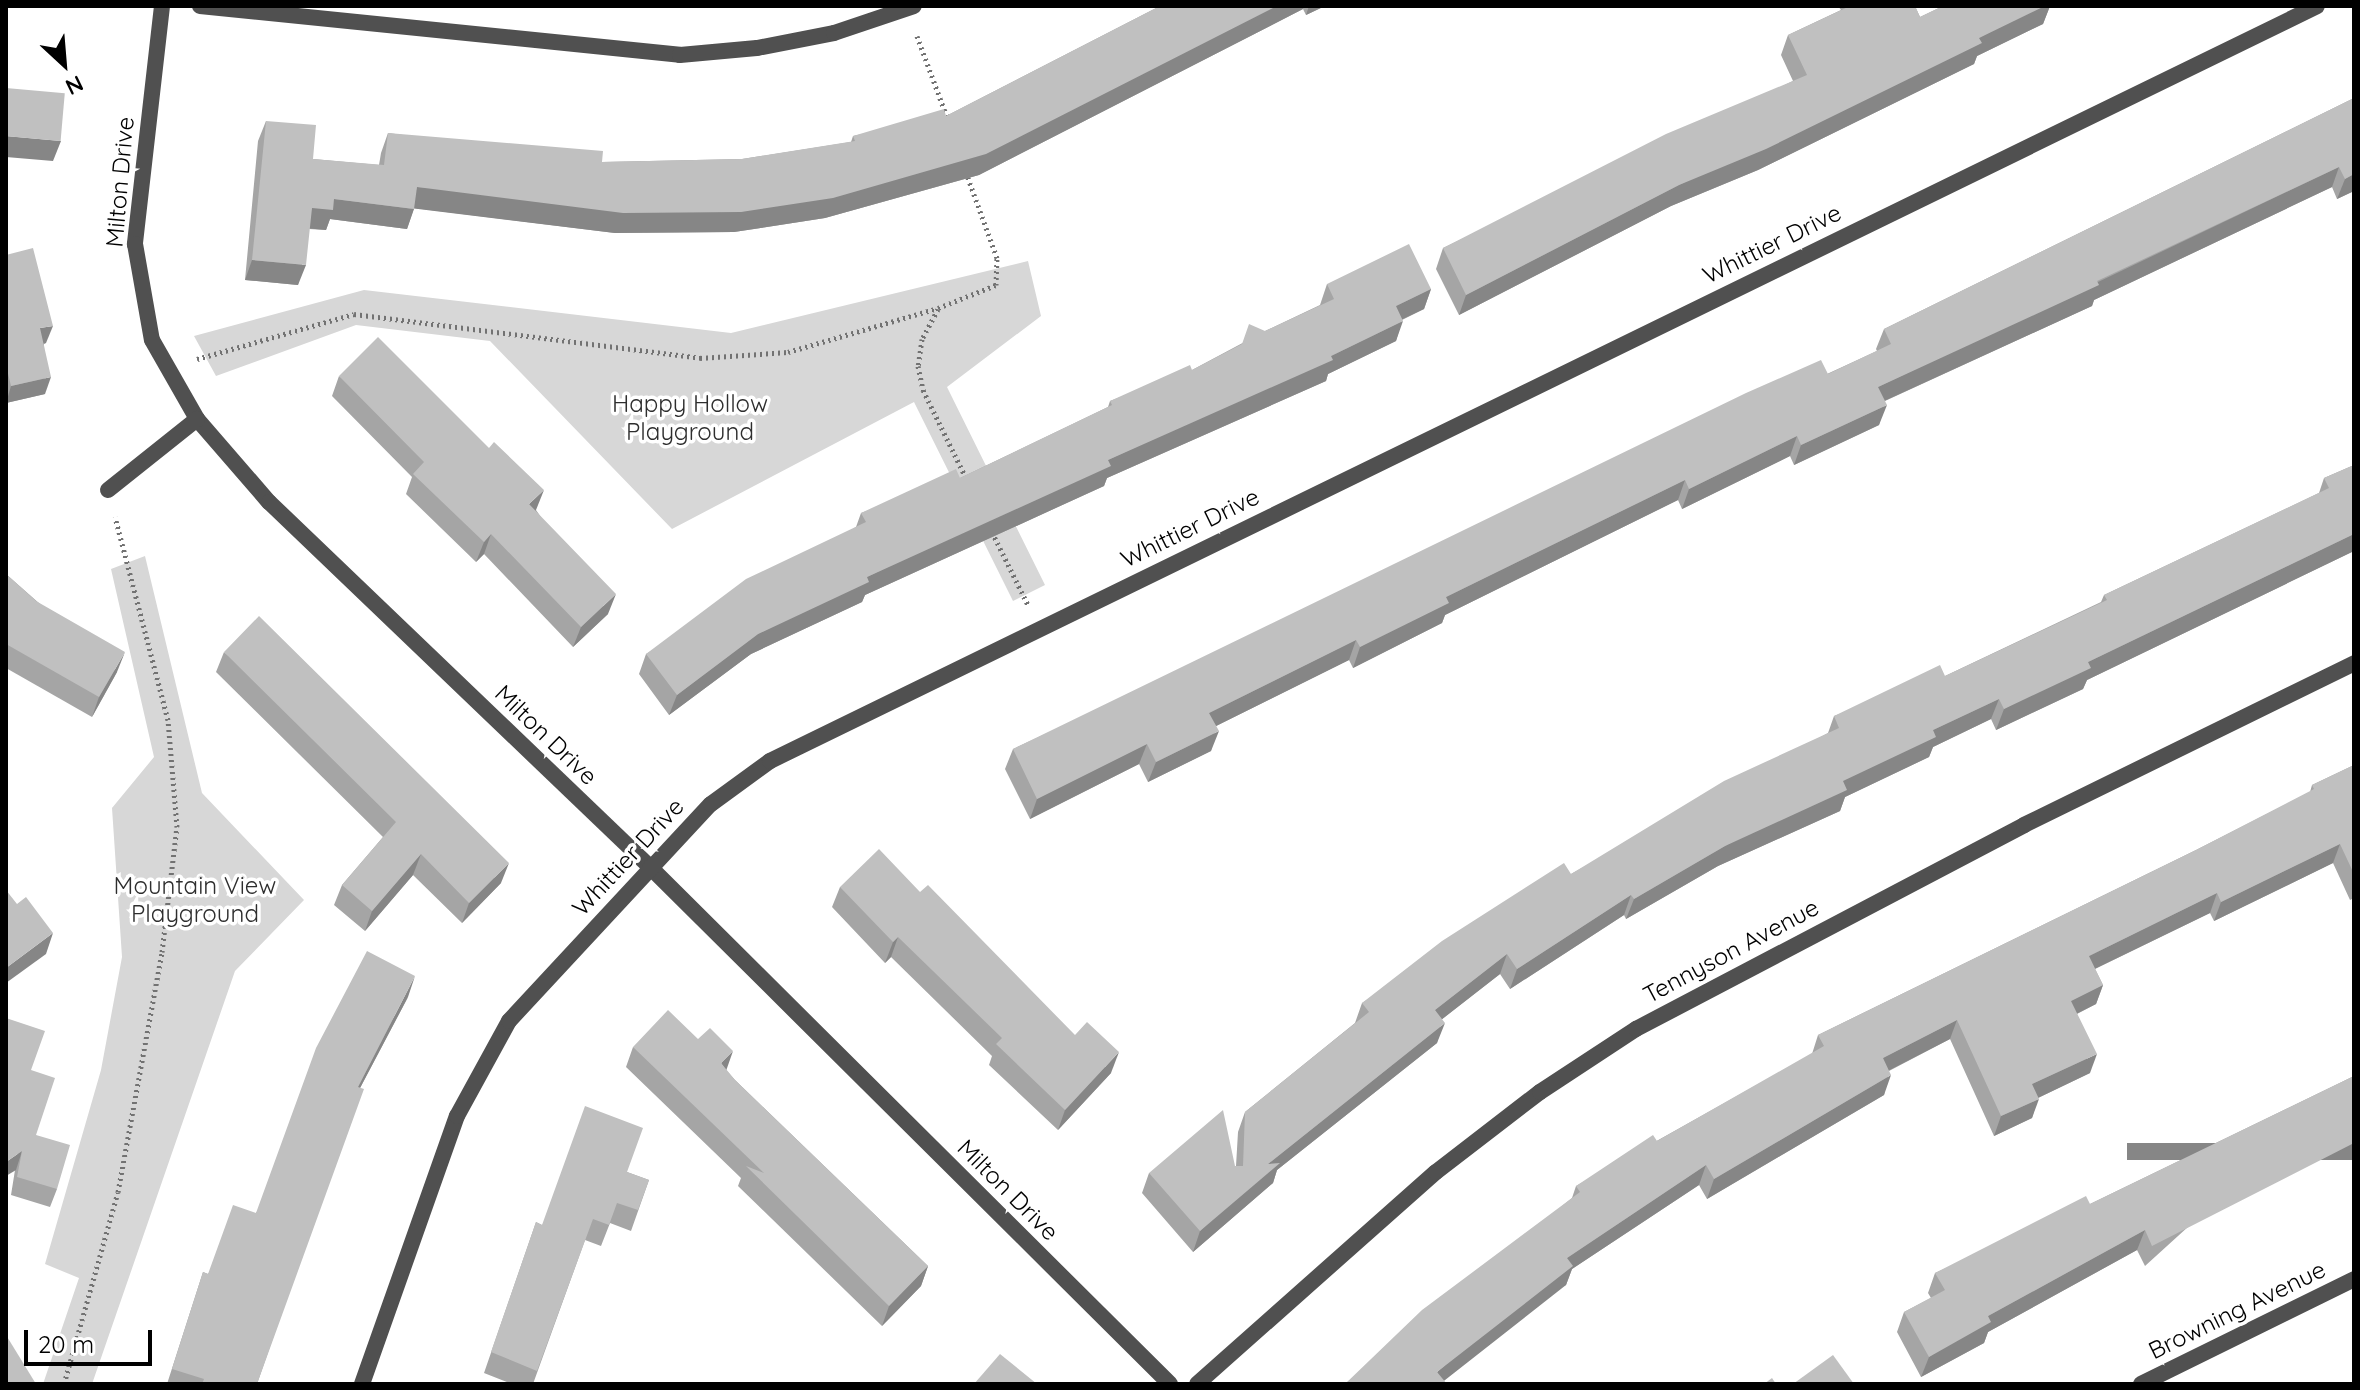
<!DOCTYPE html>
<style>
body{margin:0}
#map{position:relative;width:2360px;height:1390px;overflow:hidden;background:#fff;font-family:Quicksand,sans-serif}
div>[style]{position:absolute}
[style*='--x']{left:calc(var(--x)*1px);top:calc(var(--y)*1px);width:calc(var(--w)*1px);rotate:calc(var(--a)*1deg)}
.green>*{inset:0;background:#d7d7d7}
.path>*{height:5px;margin-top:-2.5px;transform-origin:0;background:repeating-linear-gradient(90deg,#727272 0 2px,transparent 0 6px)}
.minor>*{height:16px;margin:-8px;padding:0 8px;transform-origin:8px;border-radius:8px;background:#505050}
.wall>*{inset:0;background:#a5a5a5}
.shaded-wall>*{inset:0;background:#868686;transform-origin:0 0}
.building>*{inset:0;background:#c0c0c0;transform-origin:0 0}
span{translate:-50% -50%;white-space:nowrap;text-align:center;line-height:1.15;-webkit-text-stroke:7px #fff;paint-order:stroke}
.street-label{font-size:24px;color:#000}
.park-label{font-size:24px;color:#2e2e2e}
.frame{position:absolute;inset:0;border:8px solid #000;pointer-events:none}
.north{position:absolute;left:24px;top:24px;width:80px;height:80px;-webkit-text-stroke:6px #fff;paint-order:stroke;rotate:154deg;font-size:22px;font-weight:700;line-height:32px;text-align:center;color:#000}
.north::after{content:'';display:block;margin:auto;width:28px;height:36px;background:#000;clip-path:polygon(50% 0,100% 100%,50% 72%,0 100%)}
.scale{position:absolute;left:24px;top:1330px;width:128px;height:36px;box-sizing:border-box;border:4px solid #000;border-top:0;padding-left:10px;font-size:24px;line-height:28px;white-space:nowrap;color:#000;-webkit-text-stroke:6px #fff;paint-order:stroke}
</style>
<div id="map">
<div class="green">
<div style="clip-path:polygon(1028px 261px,1041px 316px,947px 387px,1045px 585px,1013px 601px,914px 402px,672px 529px,490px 341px,356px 325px,216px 376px,194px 336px,364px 290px,731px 333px)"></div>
<div style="clip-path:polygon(145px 556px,202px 793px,304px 900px,235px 971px,92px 1384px,43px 1384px,79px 1278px,45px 1264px,101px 1070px,122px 957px,112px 808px,154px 757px,111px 569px)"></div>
</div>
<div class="path">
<div style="--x:917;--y:36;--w:90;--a:69.7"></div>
<div style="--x:938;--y:309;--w:34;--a:118"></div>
<div style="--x:922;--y:339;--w:27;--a:98"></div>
<div style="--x:918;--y:366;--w:25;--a:78"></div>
<div style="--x:923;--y:390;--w:100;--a:63.9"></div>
<div style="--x:197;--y:359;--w:163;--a:-16"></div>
<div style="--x:354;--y:314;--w:349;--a:7.2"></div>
<div style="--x:700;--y:358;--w:88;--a:-3.9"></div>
<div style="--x:788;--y:352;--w:156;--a:-16.3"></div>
<div style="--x:938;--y:308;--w:62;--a:-21.6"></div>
<div style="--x:996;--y:285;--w:27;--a:-88"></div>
<div style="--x:997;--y:258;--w:88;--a:-109.9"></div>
<div style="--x:992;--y:532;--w:81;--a:63.7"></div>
<div style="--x:64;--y:1384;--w:199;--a:-74.3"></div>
<div style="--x:118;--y:1192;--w:244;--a:-79.6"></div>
<div style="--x:162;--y:952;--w:126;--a:-83.2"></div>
<div style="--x:177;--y:827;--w:107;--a:-94.8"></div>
<div style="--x:168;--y:720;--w:210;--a:-104.6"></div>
</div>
<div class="minor">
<div style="--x:162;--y:6;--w:240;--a:96.5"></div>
<div style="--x:135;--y:244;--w:97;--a:80"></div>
<div style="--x:152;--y:340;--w:91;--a:60.3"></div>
<div style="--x:197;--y:419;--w:110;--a:49.1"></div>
<div style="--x:269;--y:502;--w:528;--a:43.77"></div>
<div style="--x:650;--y:867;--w:733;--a:44.83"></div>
<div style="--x:200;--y:6;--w:482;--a:5.8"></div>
<div style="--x:680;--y:55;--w:77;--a:-5.2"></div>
<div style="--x:757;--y:48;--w:78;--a:-11"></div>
<div style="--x:834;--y:33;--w:84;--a:-18.6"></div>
<div style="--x:108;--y:490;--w:114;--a:-38.6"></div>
<div style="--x:362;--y:1384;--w:284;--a:-70.5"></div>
<div style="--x:457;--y:1116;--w:108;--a:-61.3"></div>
<div style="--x:509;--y:1021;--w:296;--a:-47.1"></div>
<div style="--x:711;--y:804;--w:73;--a:-36.1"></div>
<div style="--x:770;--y:761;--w:1721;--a:-26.01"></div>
<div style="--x:1197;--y:1384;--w:319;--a:-41.6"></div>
<div style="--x:1436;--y:1172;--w:131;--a:-37.6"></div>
<div style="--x:1540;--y:1092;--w:115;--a:-33.3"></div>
<div style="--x:1636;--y:1029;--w:438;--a:-27.7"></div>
<div style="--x:2024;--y:825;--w:368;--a:-26.1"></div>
<div style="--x:2141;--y:1384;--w:237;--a:-26.2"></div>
</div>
<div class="wall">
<div style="clip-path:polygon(1160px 6px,1325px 6px,1306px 15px,1303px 9px,979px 175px,825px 218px,734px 232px,615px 233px,414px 208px,407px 229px,330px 219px,326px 230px,309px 229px,298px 285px,245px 280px,258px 141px,266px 121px,313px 159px,379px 165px,381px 153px,388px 133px,602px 162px,742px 159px,851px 142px,853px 136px,946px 116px)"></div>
<div style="clip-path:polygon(1838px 6px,1915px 6px,1920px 17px,1943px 6px,2050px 6px,2043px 24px,1977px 56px,1974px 64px,1758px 170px,1671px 206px,1459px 315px,1436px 269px,1443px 248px,1793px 81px,1781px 55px,1788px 35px,1841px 10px)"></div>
<div style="clip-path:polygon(2354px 98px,2354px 191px,2337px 199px,2332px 187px,2094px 300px,2092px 306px,1885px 401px,1879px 425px,1794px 465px,1790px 456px,1682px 509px,1678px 500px,1445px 615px,1442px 623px,1353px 668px,1349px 660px,1216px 726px,1211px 751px,1148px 782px,1139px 764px,1030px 819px,1005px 769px,1013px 749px,1877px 351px,1876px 349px,1884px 329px)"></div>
<div style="clip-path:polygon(6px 255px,46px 343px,44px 344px,45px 394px,6px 403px)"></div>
<div style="clip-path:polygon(1327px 284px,1431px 289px,1424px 309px,1402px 320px,1396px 341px,1328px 374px,1326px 381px,1107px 478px,1104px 486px,865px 595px,862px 602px,751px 654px,669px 715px,639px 674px,646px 654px,856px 527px,861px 513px,960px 478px,1108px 407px,1110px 401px,1192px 370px,1265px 331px,1320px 305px)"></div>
<div style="clip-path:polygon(339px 376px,536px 510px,608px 614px,573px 647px,484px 554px,476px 562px,406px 494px,412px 477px,332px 396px)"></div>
<div style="clip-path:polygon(2354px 465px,2354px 551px,2087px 680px,2083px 689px,1996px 730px,1991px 719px,1933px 747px,1929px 757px,1845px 797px,1840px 811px,1718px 866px,1626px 919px,1624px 915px,1510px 989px,1500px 974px,1442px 1019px,1437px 1043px,1277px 1170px,1273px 1183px,1193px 1252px,1142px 1193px,1149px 1173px,1236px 1166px,1238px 1132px,1245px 1112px,1355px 1023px,1362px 1003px,1571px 874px,1828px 733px,1834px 716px,1945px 676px,2101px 602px,2104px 595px,2319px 493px,2324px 478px)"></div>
<div style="clip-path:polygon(6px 574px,117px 672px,92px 717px,6px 668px)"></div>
<div style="clip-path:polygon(224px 652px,501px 883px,462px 923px,413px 875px,365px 931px,334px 905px,342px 885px,383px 837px,216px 672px)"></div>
<div style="clip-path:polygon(2354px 765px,2354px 898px,2350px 900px,2333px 863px,2214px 921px,2210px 913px,2095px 969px,2103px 985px,2096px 1004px,2077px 1014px,2090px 1073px,2038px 1098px,2032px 1118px,1994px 1136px,1950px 1039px,1889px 1071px,1884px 1095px,1707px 1199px,1699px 1185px,1572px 1269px,1566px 1285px,1345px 1384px,1572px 1198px,1576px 1186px,1812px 1054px,1818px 1035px,2196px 850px,2310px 792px,2312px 785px)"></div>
<div style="clip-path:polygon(840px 887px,920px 892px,1111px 1073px,1058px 1130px,989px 1065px,992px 1056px,891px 957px,885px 963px,832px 907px)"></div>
<div style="clip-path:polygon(408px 997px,360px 1088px,257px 1384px,167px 1384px,203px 1272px,208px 1274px,256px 1213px)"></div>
<div style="clip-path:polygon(633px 1047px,726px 1070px,735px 1080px,928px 1266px,921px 1286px,882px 1326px,738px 1186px,741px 1178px,626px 1067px)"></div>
<div style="clip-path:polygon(31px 1070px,36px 1135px,57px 1189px,50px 1207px,11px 1195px)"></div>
<div style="clip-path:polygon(2354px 1076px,2145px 1266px,2137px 1250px,1988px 1332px,1984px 1343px,1921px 1377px,1897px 1332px,1904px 1312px,1931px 1298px,1928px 1293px,1935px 1273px,2090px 1204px)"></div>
<div style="clip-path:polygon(627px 1172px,649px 1180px,631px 1231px,610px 1223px,601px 1246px,585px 1240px,533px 1384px,512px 1384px,484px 1373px,536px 1222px,542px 1225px)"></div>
</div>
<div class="shaded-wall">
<div style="clip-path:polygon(1277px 6px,1304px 6px,1303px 9px,979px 175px,825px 218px,734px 232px,615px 233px,410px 208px,417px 187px,741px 212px)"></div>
<div style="clip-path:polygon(1309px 6px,1325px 6px,1306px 15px)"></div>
<div style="clip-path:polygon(2038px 6px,2050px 6px,2043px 24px,1977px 56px,1974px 64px,1758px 170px,1671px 206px,1459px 315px,1466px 295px,1679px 185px,1979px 38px)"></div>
<div style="clip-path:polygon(6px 136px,61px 141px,53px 161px,6px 157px)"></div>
<div style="clip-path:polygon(2339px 167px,2332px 187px,2094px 300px,2092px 306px,1871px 407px,1878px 387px)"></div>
<div style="clip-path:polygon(2354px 174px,2354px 191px,2337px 199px,2345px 179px)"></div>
<div style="clip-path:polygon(334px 199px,414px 209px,407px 229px,330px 219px,326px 230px,304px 228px,312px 208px)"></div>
<div style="clip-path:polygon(252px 260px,306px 265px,298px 285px,245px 280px)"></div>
<div style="clip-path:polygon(1431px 289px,1424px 309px,1388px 326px,1396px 306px)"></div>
<div style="clip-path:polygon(1403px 321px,1396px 341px,1328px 374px,1326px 381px,1107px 478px,1104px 486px,865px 595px,862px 602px,751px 654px,669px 715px,677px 695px,758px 634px,867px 577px,1108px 460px,1331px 356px)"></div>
<div style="clip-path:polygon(53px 326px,46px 343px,34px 346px,40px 328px)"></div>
<div style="clip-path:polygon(51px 377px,45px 394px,6px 403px,11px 386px)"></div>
<div style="clip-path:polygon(1887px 405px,1879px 425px,1794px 465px,1801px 445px)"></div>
<div style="clip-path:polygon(1797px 436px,1790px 456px,1682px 509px,1689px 489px)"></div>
<div style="clip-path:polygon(1685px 480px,1678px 500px,1445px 615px,1442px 623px,1353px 668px,1360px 647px,1446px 597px)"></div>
<div style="clip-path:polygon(544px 490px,536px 510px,522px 525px,529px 504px)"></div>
<div style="clip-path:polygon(491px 534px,484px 554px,476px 562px,484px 542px)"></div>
<div style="clip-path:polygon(2354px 534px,2354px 551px,2087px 680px,2083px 689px,1996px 730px,2004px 709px,2088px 662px)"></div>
<div style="clip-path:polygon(616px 594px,608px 614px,573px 647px,581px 627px)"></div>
<div style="clip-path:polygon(1356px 640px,1349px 660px,1202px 733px,1209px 713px)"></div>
<div style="clip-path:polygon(125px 652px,117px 672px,92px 717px,99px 697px)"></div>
<div style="clip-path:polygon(1999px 699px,1991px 719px,1933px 747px,1929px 757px,1845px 797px,1840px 811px,1718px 866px,1626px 919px,1634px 899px,1725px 846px,1933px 730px)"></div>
<div style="clip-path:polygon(1219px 731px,1211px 751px,1148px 782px,1156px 762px)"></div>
<div style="clip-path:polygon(1147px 744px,1139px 764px,1030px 819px,1037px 799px)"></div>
<div style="clip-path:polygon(2340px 844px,2333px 863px,2214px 921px,2221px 902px)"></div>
<div style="clip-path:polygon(421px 854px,413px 875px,365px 931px,372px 911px)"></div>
<div style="clip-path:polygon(509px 863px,501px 883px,462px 923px,469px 903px)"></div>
<div style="clip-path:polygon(2217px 893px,2210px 913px,2082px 975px,2089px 956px)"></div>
<div style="clip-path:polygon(1631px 895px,1624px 915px,1510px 989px,1517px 969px)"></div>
<div style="clip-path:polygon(53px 933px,46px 954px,6px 983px,6px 968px)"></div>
<div style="clip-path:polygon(898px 937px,891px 957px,885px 963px,893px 942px)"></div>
<div style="clip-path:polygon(1507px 954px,1500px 974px,1427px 1031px,1435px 1010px)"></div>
<div style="clip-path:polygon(415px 976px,408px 997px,350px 1107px,358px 1087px)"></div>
<div style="clip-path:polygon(2103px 985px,2096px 1004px,2064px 1020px,2071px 1001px)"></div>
<div style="clip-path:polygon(1957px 1020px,1950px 1039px,1876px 1077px,1883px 1058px)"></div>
<div style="clip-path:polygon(1445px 1023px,1437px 1043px,1277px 1170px,1273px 1183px,1193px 1252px,1200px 1231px,1268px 1164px)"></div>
<div style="clip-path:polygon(733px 1051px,726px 1071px,721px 1063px)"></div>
<div style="clip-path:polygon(1119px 1052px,1111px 1073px,1058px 1130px,1065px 1110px)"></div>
<div style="clip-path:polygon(2097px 1054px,2090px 1073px,2025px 1104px,2032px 1084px)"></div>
<div style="clip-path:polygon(1891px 1075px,1884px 1095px,1707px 1199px,1714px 1179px)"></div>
<div style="clip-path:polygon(2039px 1099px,2032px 1118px,1994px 1136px,2001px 1116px)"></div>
<div style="left:2354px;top:1143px;width:17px;height:227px;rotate:90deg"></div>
<div style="clip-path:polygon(22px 1151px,16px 1170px,6px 1176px,6px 1162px)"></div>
<div style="clip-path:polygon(1706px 1165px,1699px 1185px,1572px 1269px,1566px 1285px,1440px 1384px,1437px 1372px,1567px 1258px)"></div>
<div style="clip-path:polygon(2145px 1230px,2137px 1250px,1988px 1332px,1984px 1343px,1921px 1377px,1929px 1357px,1988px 1316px)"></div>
<div style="clip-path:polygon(928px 1266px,921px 1286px,882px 1326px,889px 1306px)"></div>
</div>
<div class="building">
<div style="clip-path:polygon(1160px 6px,1277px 6px,986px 154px,833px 198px,741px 212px,623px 213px,417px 187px,414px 209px,334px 199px,333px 210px,312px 208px,306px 265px,252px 260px,266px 121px,316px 125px,313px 159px,384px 165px,388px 133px,603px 151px,602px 162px,742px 159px,855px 141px,853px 136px,944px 109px,946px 116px)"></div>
<div style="clip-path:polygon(1850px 6px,1915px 6px,1920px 17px,1943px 6px,2045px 6px,1979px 38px,1982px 43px,1766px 149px,1679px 185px,1466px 295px,1443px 248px,1666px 134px,1807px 75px,1788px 35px)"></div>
<div style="left:6px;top:88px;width:59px;height:48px;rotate:5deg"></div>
<div style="clip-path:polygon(2354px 98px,2354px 174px,2345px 179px,2339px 167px,2097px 281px,2099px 285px,1878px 387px,1887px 405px,1801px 445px,1797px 436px,1689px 489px,1685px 480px,1446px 597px,1449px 603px,1360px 647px,1356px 640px,1209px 713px,1219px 731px,1156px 762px,1147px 744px,1037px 799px,1013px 749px,1746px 393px,1821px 360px,1828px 374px,1891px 344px,1884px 329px)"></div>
<div style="clip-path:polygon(1409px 244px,1431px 289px,1396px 306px,1403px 321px,1331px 356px,1333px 360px,1108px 460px,1111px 466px,867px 577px,869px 582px,758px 634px,677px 695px,646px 654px,746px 579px,866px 522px,861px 513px,956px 469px,960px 478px,1112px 405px,1110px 401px,1190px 365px,1192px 370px,1242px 344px,1249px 324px,1265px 331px,1334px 299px,1327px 284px)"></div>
<div style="clip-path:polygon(33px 248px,53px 326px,40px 328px,51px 377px,11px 386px,6px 365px,6px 255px)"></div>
<div style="clip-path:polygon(378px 337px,489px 448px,494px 442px,544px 490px,529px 504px,616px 594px,581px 627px,491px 534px,484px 542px,413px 474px,424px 462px,339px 376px)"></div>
<div style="clip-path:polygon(2354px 465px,2354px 534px,2088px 662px,2091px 668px,2004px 709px,1999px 699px,1933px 730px,1936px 737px,1843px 781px,1847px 790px,1725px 846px,1634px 899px,1631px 895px,1517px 969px,1507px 954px,1435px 1010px,1445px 1023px,1268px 1164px,1280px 1163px,1200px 1231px,1149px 1173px,1223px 1110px,1235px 1166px,1243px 1166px,1245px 1112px,1369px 1012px,1362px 1003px,1442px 941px,1564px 863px,1571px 874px,1724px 781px,1839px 728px,1834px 716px,1940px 665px,1945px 676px,2107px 600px,2104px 595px,2329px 488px,2324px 478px)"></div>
<div style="clip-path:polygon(6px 574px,36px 601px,125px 652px,99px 697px,6px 644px)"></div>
<div style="clip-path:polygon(259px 616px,509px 863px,469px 903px,421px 854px,372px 911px,342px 885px,396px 822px,224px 652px)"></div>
<div style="clip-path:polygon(2354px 765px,2354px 874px,2340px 844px,2221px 902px,2217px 893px,2089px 956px,2103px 985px,2071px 1001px,2097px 1054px,2032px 1084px,2039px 1099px,2001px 1116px,1957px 1020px,1883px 1058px,1891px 1075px,1714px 1179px,1706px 1165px,1567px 1258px,1573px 1266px,1437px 1372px,1447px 1384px,1345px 1384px,1422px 1310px,1580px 1192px,1576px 1186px,1653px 1135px,1657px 1141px,1824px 1046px,1818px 1035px,2196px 850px,2314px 789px,2312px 785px)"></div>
<div style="clip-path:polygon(879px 849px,920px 892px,928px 885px,1075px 1035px,1087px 1022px,1119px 1052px,1065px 1110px,996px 1044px,1002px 1038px,898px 937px,893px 942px,840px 887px)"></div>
<div style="clip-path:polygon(6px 890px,17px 904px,26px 897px,53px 933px,6px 968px)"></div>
<div style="clip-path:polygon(367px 951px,415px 976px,358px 1087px,364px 1089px,257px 1384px,202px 1384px,204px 1379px,172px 1369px,203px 1272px,208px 1274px,233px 1205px,256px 1213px,316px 1048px)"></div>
<div style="clip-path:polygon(668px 1010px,698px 1039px,710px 1028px,733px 1051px,721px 1063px,735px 1080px,928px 1266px,889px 1306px,746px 1166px,764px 1173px,633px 1047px)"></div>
<div style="clip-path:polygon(6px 1018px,45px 1031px,31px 1070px,55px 1078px,36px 1135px,70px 1145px,57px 1189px,17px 1177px,22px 1151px,6px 1162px)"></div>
<div style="clip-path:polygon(2354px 1076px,2354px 1143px,2152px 1246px,2145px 1230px,1988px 1316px,1991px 1322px,1929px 1357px,1904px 1312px,1945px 1290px,1935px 1273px,2086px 1196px,2090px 1204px)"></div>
<div style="clip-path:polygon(585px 1106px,643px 1128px,627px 1172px,649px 1180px,638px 1210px,617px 1203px,609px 1225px,593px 1219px,537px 1371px,491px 1352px,536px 1222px,542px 1225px)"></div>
<div style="clip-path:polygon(6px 1335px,36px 1384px,6px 1384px)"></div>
<div style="clip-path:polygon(1000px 1354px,1037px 1384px,974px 1384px)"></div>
<div style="clip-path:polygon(1833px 1355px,1854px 1384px,1793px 1384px)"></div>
<div style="clip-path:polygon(1772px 1378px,1776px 1384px,1764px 1384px)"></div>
</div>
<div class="street-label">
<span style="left:120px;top:182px;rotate:-85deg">Milton Drive</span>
<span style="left:1772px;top:244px;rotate:-26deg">Whittier Drive</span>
<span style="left:1190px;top:528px;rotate:-26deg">Whittier Drive</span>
<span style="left:546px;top:735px;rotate:44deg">Milton Drive</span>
<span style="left:628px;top:857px;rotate:-47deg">Whittier Drive</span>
<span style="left:1731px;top:951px;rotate:-28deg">Tennyson Avenue</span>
<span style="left:1008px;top:1190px;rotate:45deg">Milton Drive</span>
<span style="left:2237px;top:1310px;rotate:-26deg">Browning Avenue</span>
</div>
<div class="park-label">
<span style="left:690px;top:418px">Happy Hollow<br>Playground</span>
<span style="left:195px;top:900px">Mountain View<br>Playground</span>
</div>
<div class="frame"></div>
<div class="north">N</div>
<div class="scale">20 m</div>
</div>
